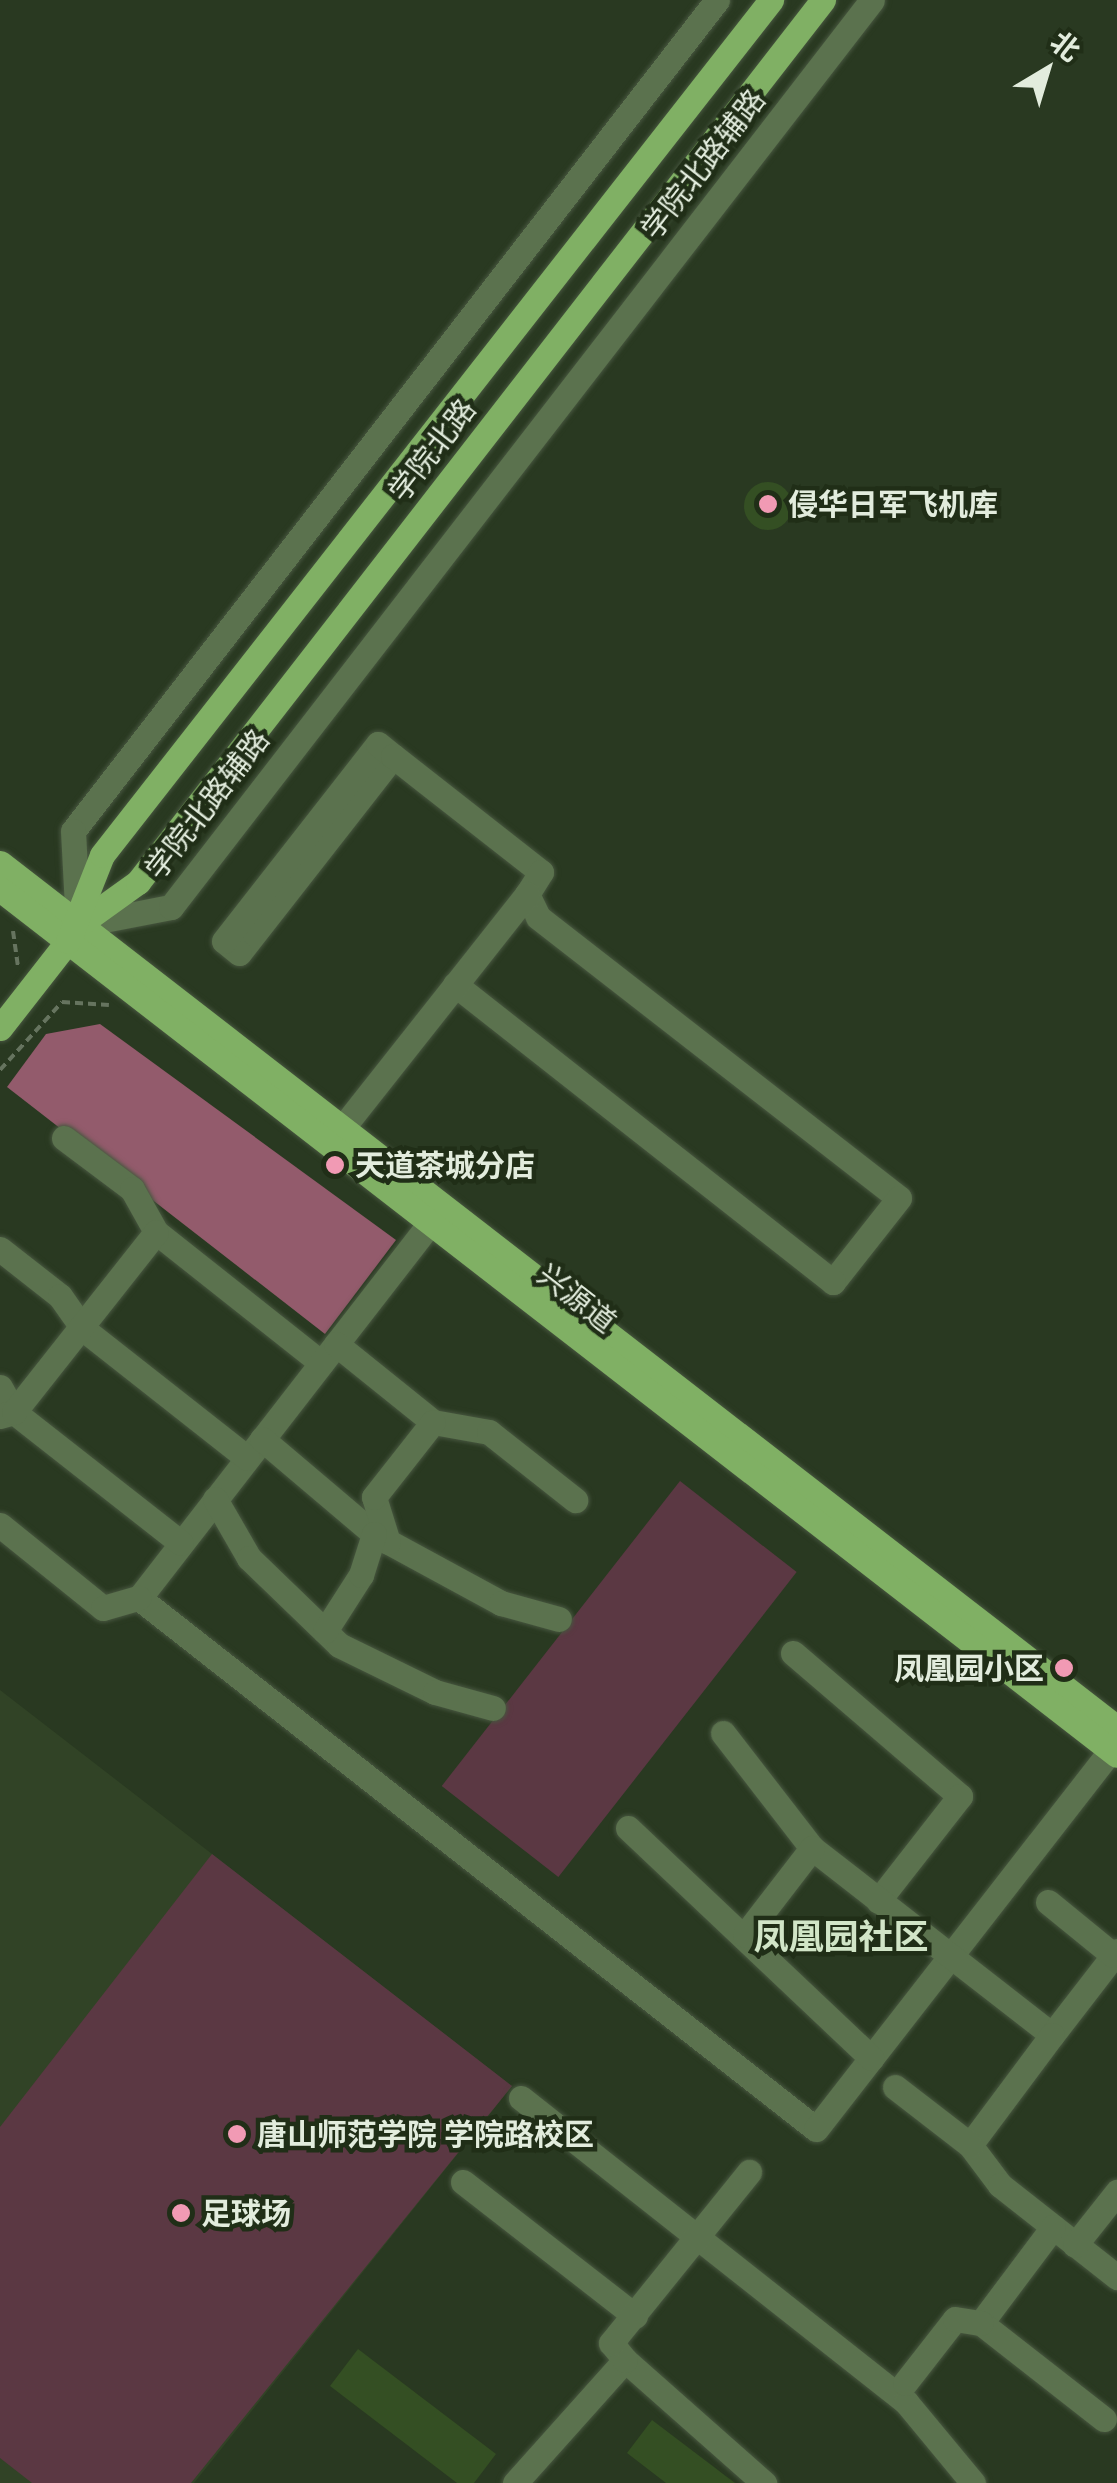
<!DOCTYPE html>
<meta charset="utf-8">
<style>
body{margin:0}
#map{position:relative;width:1117px;height:2483px;overflow:hidden;background:#293921;font-family:"IBM Plex Sans","Noto Sans SC",sans-serif}
div>[style]{position:absolute}
[style*='--x']{left:calc(var(--x)*1px);top:calc(var(--y)*1px);width:calc(var(--w)*1px);rotate:calc(var(--a)*1deg)}
.built>*{inset:0;background:#314326}
.green>*{inset:0;background:#5b3843;transform-origin:0 0}
.forest>*{inset:0;background:#935b6c}
.building>*{inset:0;background:#344f23}
.round{border-radius:50%}
.path>*{height:4px;margin-top:-2px;transform-origin:0;background:repeating-linear-gradient(90deg,#66745f 0 8px,transparent 0 13px)}
.roads{filter:drop-shadow(0 0 2px #47563f) drop-shadow(0 0 2px #47563f)}
.minor>*{height:25px;margin:-12.5px;padding:0 12.5px;transform-origin:12.5px;border-radius:12.5px;background:#5b724e}
.major>*{height:25px;margin:-12.5px;padding:0 12.5px;transform-origin:12.5px;border-radius:12.5px;background:#80b064}
.dots>*{width:28px;height:28px;translate:-50% -50%;box-sizing:border-box;border:5px solid #202e17;border-radius:50%}
span{translate:-50% -50%;white-space:nowrap;text-align:center;line-height:1.15;-webkit-text-stroke:9px #202e17;paint-order:stroke}
.street-label{font-size:30px;color:#e2ecdd}
.poi-label{font-size:30px;color:#e2ecdd;font-weight:700}
.left{translate:0 -50%;text-align:left}
.right{translate:-100% -50%;text-align:right}
.quarter-label{font-size:35px;color:#d1e5c7;font-weight:700}
.north{position:absolute;left:997px;top:20px;width:100px;height:100px;-webkit-text-stroke:8px #202e17;paint-order:stroke;rotate:38deg;font-size:28px;font-weight:700;line-height:40px;text-align:center;color:#e2ecdd}
.north::after{content:'';display:block;margin:auto;width:35px;height:45px;background:#e2ecdd;clip-path:polygon(50% 0,100% 100%,50% 72%,0 100%)}
</style>
<div id="map">
<div class="built">
<div style="clip-path:polygon(0 1690px,512px 2086px,194px 2483px,0 2483px)"></div>
</div>
<div class="green">
<div style="left:680px;top:1481px;width:148px;height:387px;rotate:38deg"></div>
<div style="clip-path:polygon(212px 1854px,512px 2086px,191px 2483px,32px 2483px,0 2458px,0 2127px)"></div>
</div>
<div class="forest">
<div style="clip-path:polygon(100px 1024px,396px 1240px,325px 1334px,7px 1087px,46px 1034px)"></div>
</div>
<div class="building">
<div class="round" style="left:744px;top:482px;width:48px;height:48px"></div>
<div style="clip-path:polygon(358px 2349px,496px 2454px,474px 2483px,457px 2483px,330px 2386px)"></div>
<div style="clip-path:polygon(652px 2420px,735px 2483px,666px 2483px,627px 2453px)"></div>
</div>
<div class="path">
<div style="--x:13;--y:931;--w:35;--a:82"></div>
<div style="--x:0;--y:1070;--w:92;--a:-47.6"></div>
<div style="--x:62;--y:1002;--w:47;--a:3.7"></div>
</div>
<div class="roads">
<div class="minor">
<div style="--x:717;--y:0;--w:1051;--a:127.77"></div>
<div style="--x:73;--y:831;--w:94;--a:87"></div>
<div style="--x:78;--y:925;--w:95;--a:-11"></div>
<div style="--x:171;--y:907;--w:1146;--a:-52.3"></div>
<div style="--x:393;--y:756;--w:250;--a:128"></div>
<div style="--x:239;--y:953;--w:19;--a:-141"></div>
<div style="--x:224;--y:941;--w:250;--a:-52"></div>
<div style="--x:378;--y:744;--w:19;--a:39"></div>
<div style="--x:393;--y:756;--w:188;--a:38.1"></div>
<div style="--x:541;--y:872;--w:26;--a:122"></div>
<div style="--x:527;--y:894;--w:25;--a:64"></div>
<div style="--x:538;--y:917;--w:457;--a:37.9"></div>
<div style="--x:899;--y:1198;--w:107;--a:128.2"></div>
<div style="--x:833;--y:1282;--w:481;--a:-141.8"></div>
<div style="--x:340;--y:1131;--w:302;--a:-51.7"></div>
<div style="--x:64;--y:1138;--w:85;--a:36.9"></div>
<div style="--x:132;--y:1189;--w:49;--a:60.8"></div>
<div style="--x:156;--y:1232;--w:211;--a:38.4"></div>
<div style="--x:441;--y:1209;--w:492;--a:127.8"></div>
<div style="--x:139;--y:1598;--w:860;--a:38.11"></div>
<div style="--x:816;--y:2129;--w:490;--a:-52.1"></div>
<div style="--x:0;--y:1249;--w:76;--a:38.1"></div>
<div style="--x:60;--y:1296;--w:39;--a:55"></div>
<div style="--x:82;--y:1328;--w:210;--a:38.2"></div>
<div style="--x:336;--y:1344;--w:124;--a:38.8"></div>
<div style="--x:433;--y:1422;--w:57;--a:10.1"></div>
<div style="--x:489;--y:1432;--w:110;--a:38.3"></div>
<div style="--x:0;--y:1387;--w:29;--a:61"></div>
<div style="--x:14;--y:1412;--w:212;--a:38.1"></div>
<div style="--x:0;--y:1416;--w:15;--a:-16"></div>
<div style="--x:14;--y:1412;--w:229;--a:-51.7"></div>
<div style="--x:262;--y:1439;--w:147;--a:40.3"></div>
<div style="--x:374;--y:1534;--w:145;--a:28.5"></div>
<div style="--x:501;--y:1603;--w:60;--a:15.4"></div>
<div style="--x:215;--y:1499;--w:68;--a:60"></div>
<div style="--x:249;--y:1558;--w:125;--a:44"></div>
<div style="--x:339;--y:1645;--w:107;--a:26.1"></div>
<div style="--x:435;--y:1692;--w:60;--a:15.4"></div>
<div style="--x:0;--y:1525;--w:132;--a:38.9"></div>
<div style="--x:103;--y:1608;--w:37;--a:-16"></div>
<div style="--x:388;--y:1542;--w:47;--a:-107.3"></div>
<div style="--x:374;--y:1497;--w:95;--a:-51.8"></div>
<div style="--x:325;--y:1631;--w:67;--a:-57.3"></div>
<div style="--x:361;--y:1575;--w:43;--a:-72.4"></div>
<div style="--x:793;--y:1653;--w:220;--a:40.6"></div>
<div style="--x:960;--y:1796;--w:133;--a:128"></div>
<div style="--x:723;--y:1733;--w:145;--a:52.3"></div>
<div style="--x:812;--y:1848;--w:304;--a:37.9"></div>
<div style="--x:1052;--y:2035;--w:106;--a:-52.3"></div>
<div style="--x:628;--y:1828;--w:335;--a:43.4"></div>
<div style="--x:1048;--y:1902;--w:84;--a:39.2"></div>
<div style="--x:745;--y:1935;--w:110;--a:-52.4"></div>
<div style="--x:1052;--y:2035;--w:137;--a:126.7"></div>
<div style="--x:970;--y:2145;--w:50;--a:53.1"></div>
<div style="--x:1000;--y:2185;--w:149;--a:38.2"></div>
<div style="--x:895;--y:2087;--w:95;--a:37.7"></div>
<div style="--x:521;--y:2098;--w:491;--a:38.3"></div>
<div style="--x:906;--y:2402;--w:105;--a:50.4"></div>
<div style="--x:463;--y:2182;--w:218;--a:37.9"></div>
<div style="--x:1053;--y:2227;--w:120;--a:126.9"></div>
<div style="--x:981;--y:2323;--w:156;--a:38"></div>
<div style="--x:1075;--y:2245;--w:68;--a:-51.6"></div>
<div style="--x:625;--y:2360;--w:186;--a:41.5"></div>
<div style="--x:905;--y:2383;--w:81;--a:-52"></div>
<div style="--x:955;--y:2319;--w:26;--a:9"></div>
<div style="--x:515;--y:2483;--w:165;--a:-48.2"></div>
<div style="--x:625;--y:2360;--w:22;--a:-129"></div>
<div style="--x:611;--y:2343;--w:220;--a:-51.1"></div>
</div>
<div class="major">
<div style="--x:0;--y:863;--w:1413;--a:37.75"></div>
<div style="--x:0;--y:889;--w:1413;--a:37.79"></div>
<div style="--x:78;--y:925;--w:74;--a:-35.6"></div>
<div style="--x:138;--y:882;--w:1117;--a:-52.17"></div>
<div style="--x:0;--y:1028;--w:110;--a:-52"></div>
<div style="--x:68;--y:941;--w:92;--a:-68.4"></div>
<div style="--x:102;--y:855;--w:1086;--a:-51.96"></div>
</div>
</div>
<div class="dots">
<div style="left:768px;top:504px;background:#f19ab4"></div>
<div style="left:335px;top:1165px;background:#f19ab4"></div>
<div style="left:1064px;top:1668px;background:#f19ab4"></div>
<div style="left:237px;top:2134px;background:#f19ab4"></div>
<div style="left:181px;top:2213px;background:#f19ab4"></div>
</div>
<div class="street-label">
<span style="left:703px;top:164px;rotate:-52deg">学院北路辅路</span>
<span style="left:432px;top:450px;rotate:-52deg">学院北路</span>
<span style="left:207px;top:804px;rotate:-52deg">学院北路辅路</span>
<span style="left:577px;top:1298px;rotate:38deg">兴源道</span>
</div>
<div class="poi-label">
<span class="left" style="left:788px;top:504px">侵华日军飞机库</span>
<span class="left" style="left:355px;top:1165px">天道茶城分店</span>
<span class="right" style="left:1044px;top:1668px">凤凰园小区</span>
<span class="left" style="left:257px;top:2134px">唐山师范学院 学院路校区</span>
<span class="left" style="left:201px;top:2213px">足球场</span>
</div>
<div class="quarter-label">
<span style="left:841px;top:1936px">凤凰园社区</span>
</div>
<div class="north">北</div>
</div>
